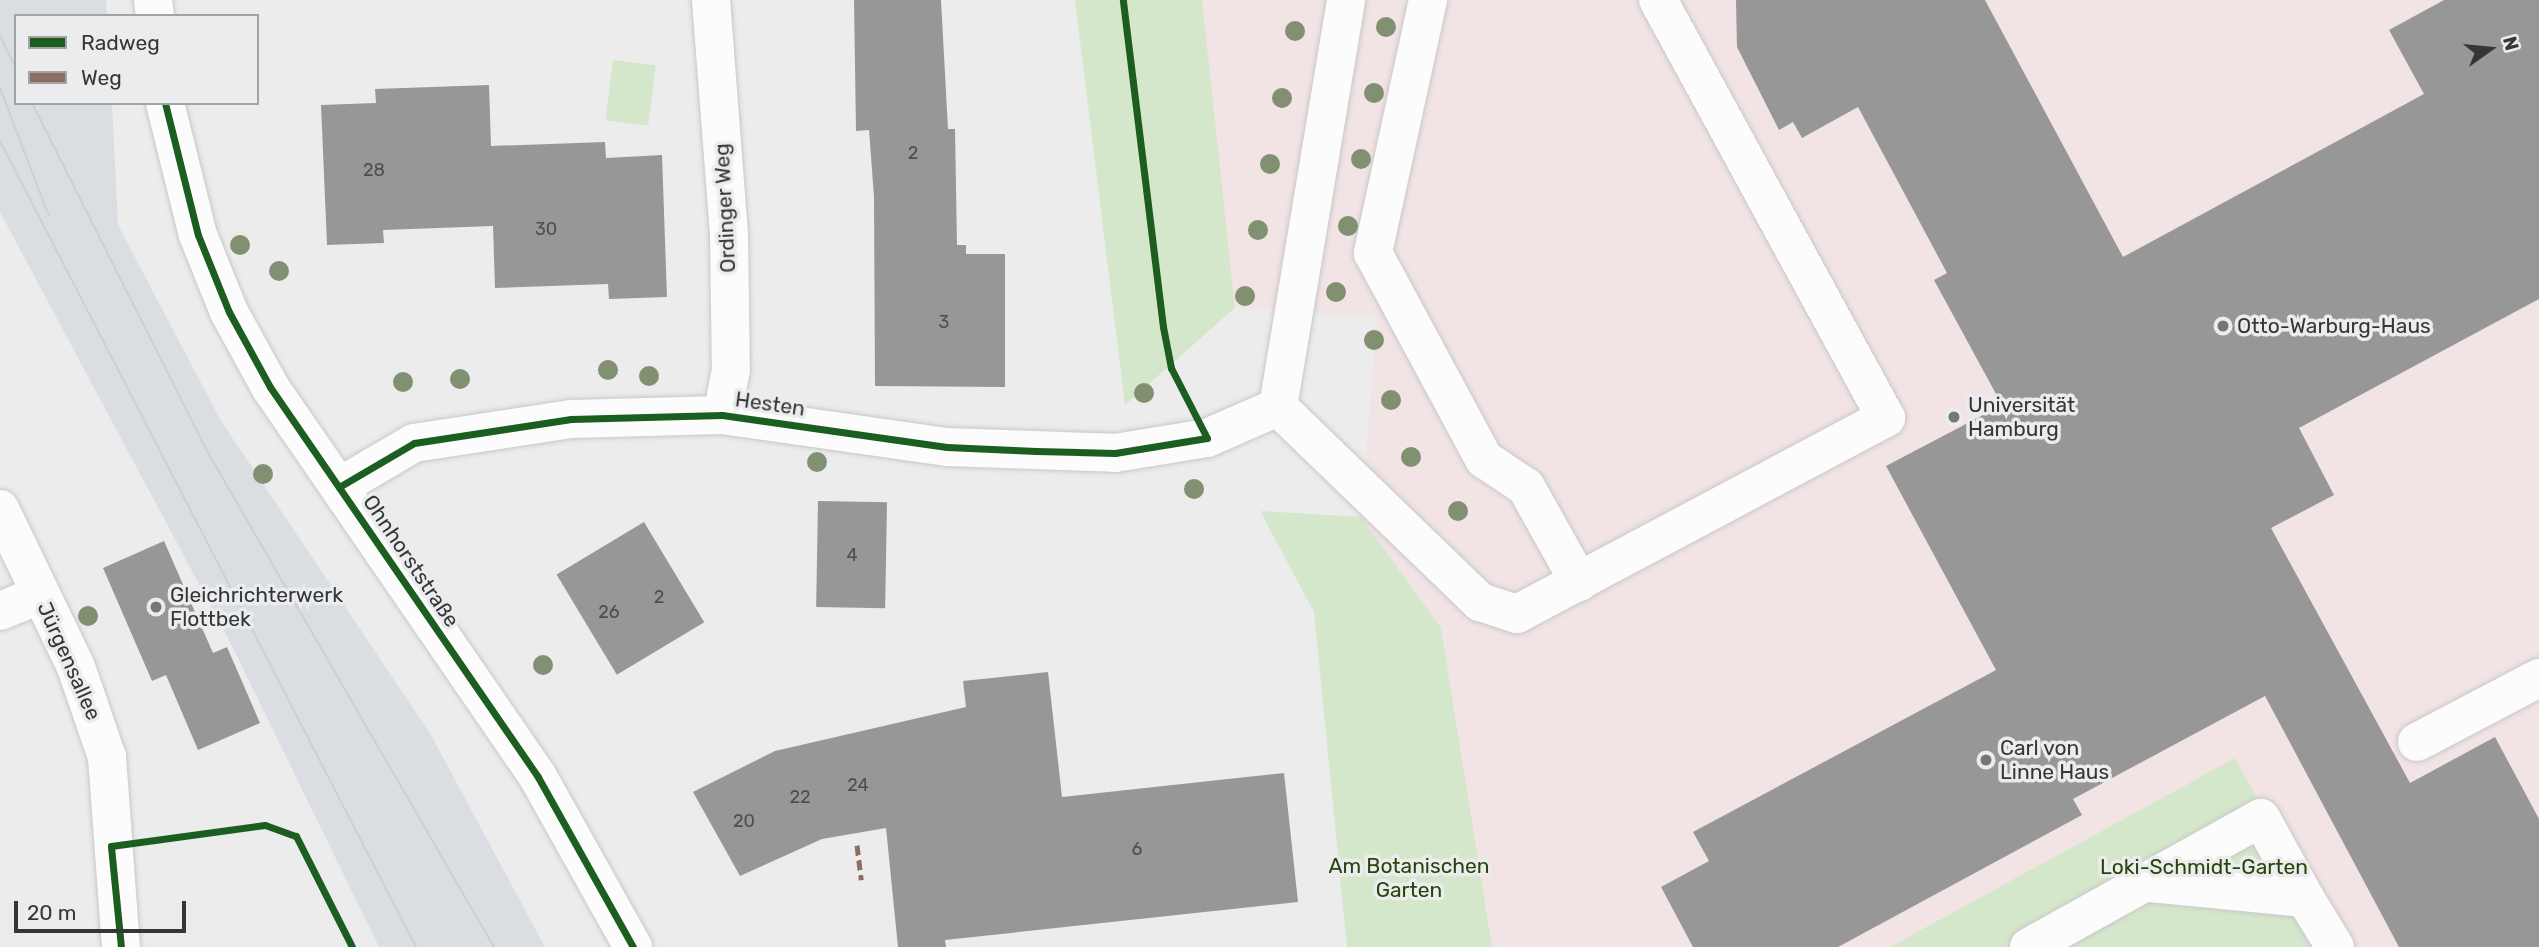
<!DOCTYPE html>
<meta charset="utf-8">
<style>
body{margin:0}
#map{position:relative;width:2539px;height:947px;overflow:hidden;background:#ececed;font-family:Rubik,sans-serif}
div>[style]{position:absolute}
[style*='--x']{left:calc(var(--x)*1px);top:calc(var(--y)*1px);width:calc(var(--w)*1px);rotate:calc(var(--a)*1deg)}
.built>*{inset:0;background:#dadde2}
.education>*{inset:0;background:#f2e3e4}
.green>*{inset:0;background:#d5e7ca;transform-origin:0 0}
.building>*{inset:0;background:#979798;transform-origin:0 0}
.roads{filter:drop-shadow(0 0 2px #c8c8c9) drop-shadow(0 0 2px #c8c8c9)}
.minor>*{height:38px;margin:-19px;padding:0 19px;transform-origin:19px;border-radius:19px;background:#fcfcfc}
.tram>*{height:2px;margin:-1px;padding:0 1px;transform-origin:1px;border-radius:1px;background:#cfcfd0}
.quiet>*{height:5px;margin-top:-2.5px;transform-origin:0;background:repeating-linear-gradient(90deg,#8d6e63 0 10px,transparent 0 15px)}
.cycleway>*{height:7px;margin:-3.5px;padding:0 3.5px;transform-origin:3.5px;border-radius:3.5px;background:#1b5e20}
.trees>*{width:20px;height:20px;margin:-10px;border-radius:50%;background:#809070}
.dots>*{width:19px;height:19px;translate:-50% -50%;box-sizing:border-box;border:4px solid #ebecee;border-radius:50%}
span{translate:-50% -50%;white-space:nowrap;text-align:center;line-height:1.15;-webkit-text-stroke:7px #ebecee;paint-order:stroke}
.number-label{font-size:18px;color:#4e4e4f}
.number-label span{-webkit-text-stroke-width:0}
.street-label{font-size:21px;color:#353637}
.poi-label{font-size:21px;color:#353637}
.left{translate:0 -50%;text-align:left}
.park-label{font-size:21px;color:#284509}
.legend{position:absolute;left:14px;top:14px;width:245px;height:91px;box-sizing:border-box;background:#ebecee;border:2px solid #a2a3a5;margin:0;padding:9px 12px;list-style:none;font-size:21px;color:#353637}
.legend li{display:flex;align-items:center;gap:14px;height:35px}
.legend b{width:35px;border:2px solid #a2a3a5}
.north{position:absolute;left:2455px;top:14px;width:70px;height:70px;-webkit-text-stroke:5px #ebecee;paint-order:stroke;rotate:75deg;font-size:19px;font-weight:700;line-height:28px;text-align:center;color:#353637}
.north::after{content:'';display:block;margin:auto;width:24px;height:32px;background:#353637;clip-path:polygon(50% 0,100% 100%,50% 72%,0 100%)}
.scale{position:absolute;left:14px;top:901px;width:172px;height:32px;box-sizing:border-box;border:4px solid #353637;border-top:0;padding-left:9px;font-size:21px;line-height:24px;white-space:nowrap;color:#353637;-webkit-text-stroke:5px #ebecee;paint-order:stroke}
</style>
<div id="map">
<div class="built">
<div style="clip-path:polygon(0 0,106px 0,107px 16px,16px 16px,16px 103px,112px 103px,118px 225px,221px 421px,431px 735px,545px 947px,379px 947px,231px 644px,0 212px)"></div>
</div>
<div class="education">
<div style="clip-path:polygon(1200px 0,2539px 0,2539px 947px,2340px 947px,2235px 758px,1890px 947px,1492px 947px,1441px 628px,1361px 517px,1377px 317px,1235px 308px)"></div>
</div>
<div class="green">
<div style="clip-path:polygon(1075px 0,1202px 0,1235px 308px,1125px 405px)"></div>
<div style="left:613px;top:60px;width:43px;height:61px;rotate:7deg"></div>
<div style="clip-path:polygon(1260px 511px,1361px 517px,1441px 628px,1492px 947px,1347px 947px,1314px 612px)"></div>
<div style="clip-path:polygon(2235px 758px,2340px 947px,1890px 947px)"></div>
</div>
<div class="building">
<div style="clip-path:polygon(854px 0,941px 0,948px 129px,955px 129px,957px 245px,966px 245px,966px 254px,1005px 254px,1005px 387px,875px 386px,874px 197px,869px 130px,856px 131px)"></div>
<div style="clip-path:polygon(1736px 0,1985px 0,2123px 257px,2424px 94px,2389px 30px,2444px 0,2539px 0,2539px 299px,2299px 428px,2334px 495px,2271px 528px,2410px 783px,2495px 737px,2539px 819px,2539px 947px,2399px 947px,2265px 696px,2073px 799px,2082px 815px,1838px 947px,1693px 947px,1661px 887px,1709px 861px,1693px 832px,1996px 670px,1886px 466px,2002px 405px,1934px 280px,1947px 273px,1858px 107px,1802px 138px,1793px 122px,1779px 130px,1737px 47px)"></div>
<div style="clip-path:polygon(489px 85px,491px 146px,605px 142px,606px 158px,662px 155px,667px 297px,609px 299px,608px 284px,495px 288px,493px 226px,383px 230px,384px 243px,327px 245px,321px 105px,376px 103px,375px 89px)"></div>
<div style="left:818px;top:501px;width:69px;height:106px;rotate:1deg"></div>
<div style="left:644px;top:522px;width:117px;height:102px;rotate:59deg"></div>
<div style="clip-path:polygon(164px 541px,213px 653px,227px 647px,260px 723px,198px 750px,166px 675px,152px 681px,103px 568px)"></div>
<div style="clip-path:polygon(1048px 672px,1062px 797px,1284px 773px,1298px 902px,945px 940px,946px 947px,898px 947px,886px 828px,822px 839px,740px 876px,693px 792px,775px 751px,966px 707px,963px 681px)"></div>
</div>
<div class="roads">
<div class="minor">
<div style="--x:153;--y:0;--w:16;--a:83"></div>
<div style="--x:711;--y:0;--w:236;--a:85.6"></div>
<div style="--x:729;--y:235;--w:135;--a:89.2"></div>
<div style="--x:731;--y:370;--w:46;--a:101.3"></div>
<div style="--x:1428;--y:0;--w:259;--a:102.3"></div>
<div style="--x:1373;--y:253;--w:234;--a:61.7"></div>
<div style="--x:1484;--y:459;--w:50;--a:33.7"></div>
<div style="--x:1526;--y:487;--w:109;--a:60.8"></div>
<div style="--x:165;--y:103;--w:136;--a:76"></div>
<div style="--x:198;--y:235;--w:83;--a:68.1"></div>
<div style="--x:229;--y:312;--w:85;--a:61.3"></div>
<div style="--x:270;--y:387;--w:473;--a:55.5"></div>
<div style="--x:538;--y:777;--w:195;--a:60.8"></div>
<div style="--x:1278;--y:407;--w:281;--a:44"></div>
<div style="--x:1480;--y:602;--w:39;--a:18"></div>
<div style="--x:1517;--y:614;--w:418;--a:-28"></div>
<div style="--x:1886;--y:418;--w:476;--a:-118.6"></div>
<div style="--x:1278;--y:407;--w:413;--a:-80.5"></div>
<div style="--x:339;--y:487;--w:87;--a:-30.4"></div>
<div style="--x:414;--y:443;--w:159;--a:-8.7"></div>
<div style="--x:571;--y:419;--w:151;--a:-1.5"></div>
<div style="--x:722;--y:415;--w:227;--a:8.1"></div>
<div style="--x:947;--y:447;--w:168;--a:2"></div>
<div style="--x:1115;--y:453;--w:93;--a:-9.3"></div>
<div style="--x:1207;--y:438;--w:77;--a:-23.6"></div>
<div style="--x:0;--y:509;--w:175;--a:64.3"></div>
<div style="--x:76;--y:667;--w:95;--a:71"></div>
<div style="--x:107;--y:757;--w:191;--a:85.8"></div>
<div style="--x:0;--y:611;--w:42;--a:-22.3"></div>
<div style="--x:2417;--y:742;--w:138;--a:-27.7"></div>
<div style="--x:2305;--y:898;--w:57;--a:58.5"></div>
<div style="--x:2029;--y:947;--w:265;--a:-29.1"></div>
<div style="--x:2261;--y:818;--w:91;--a:61.2"></div>
<div style="--x:2305;--y:898;--w:158;--a:-174.5"></div>
</div>
</div>
<div class="tram">
<div style="--x:0;--y:36;--w:37;--a:64"></div>
<div style="--x:0;--y:88;--w:137;--a:69.1"></div>
<div style="--x:32;--y:103;--w:390;--a:63.3"></div>
<div style="--x:207;--y:451;--w:573;--a:59.95"></div>
<div style="--x:0;--y:141;--w:907;--a:62.7"></div>
</div>
<div class="quiet">
<div style="--x:857;--y:845;--w:35;--a:83"></div>
</div>
<div class="cycleway">
<div style="--x:165;--y:103;--w:136;--a:76"></div>
<div style="--x:198;--y:235;--w:83;--a:68.1"></div>
<div style="--x:229;--y:312;--w:85;--a:61.3"></div>
<div style="--x:270;--y:387;--w:473;--a:55.5"></div>
<div style="--x:538;--y:777;--w:195;--a:60.8"></div>
<div style="--x:339;--y:487;--w:87;--a:-30.4"></div>
<div style="--x:414;--y:443;--w:159;--a:-8.7"></div>
<div style="--x:571;--y:419;--w:151;--a:-1.5"></div>
<div style="--x:722;--y:415;--w:227;--a:8.1"></div>
<div style="--x:947;--y:447;--w:89;--a:2.6"></div>
<div style="--x:1036;--y:451;--w:79;--a:1.5"></div>
<div style="--x:1115;--y:453;--w:93;--a:-9.3"></div>
<div style="--x:1207;--y:438;--w:79;--a:-117.2"></div>
<div style="--x:1171;--y:368;--w:42;--a:-101"></div>
<div style="--x:1163;--y:327;--w:329;--a:-97"></div>
<div style="--x:121;--y:947;--w:101;--a:-95.7"></div>
<div style="--x:111;--y:846;--w:155;--a:-7.8"></div>
<div style="--x:265;--y:825;--w:33;--a:20"></div>
<div style="--x:296;--y:836;--w:124;--a:63.2"></div>
</div>
<div class="trees">
<div style="left:1386px;top:27px"></div>
<div style="left:1295px;top:31px"></div>
<div style="left:1374px;top:93px"></div>
<div style="left:1282px;top:98px"></div>
<div style="left:1361px;top:159px"></div>
<div style="left:1270px;top:164px"></div>
<div style="left:1348px;top:226px"></div>
<div style="left:1258px;top:230px"></div>
<div style="left:240px;top:245px"></div>
<div style="left:279px;top:271px"></div>
<div style="left:1336px;top:292px"></div>
<div style="left:1245px;top:296px"></div>
<div style="left:1374px;top:340px"></div>
<div style="left:608px;top:370px"></div>
<div style="left:649px;top:376px"></div>
<div style="left:460px;top:379px"></div>
<div style="left:403px;top:382px"></div>
<div style="left:1144px;top:393px"></div>
<div style="left:1391px;top:400px"></div>
<div style="left:1411px;top:457px"></div>
<div style="left:817px;top:462px"></div>
<div style="left:263px;top:474px"></div>
<div style="left:1194px;top:489px"></div>
<div style="left:1458px;top:511px"></div>
<div style="left:88px;top:616px"></div>
<div style="left:543px;top:665px"></div>
</div>
<div class="dots">
<div style="left:2223px;top:326px;background:#757677"></div>
<div style="left:1954px;top:417px;background:#757677"></div>
<div style="left:156px;top:607px;background:#757677"></div>
<div style="left:1986px;top:760px;background:#757677"></div>
</div>
<div class="number-label">
<span style="left:913px;top:153px">2</span>
<span style="left:374px;top:170px">28</span>
<span style="left:546px;top:229px">30</span>
<span style="left:944px;top:322px">3</span>
<span style="left:852px;top:555px">4</span>
<span style="left:659px;top:597px">2</span>
<span style="left:609px;top:612px">26</span>
<span style="left:858px;top:785px">24</span>
<span style="left:800px;top:797px">22</span>
<span style="left:744px;top:821px">20</span>
<span style="left:1137px;top:849px">6</span>
</div>
<div class="street-label">
<span style="left:725px;top:208px;rotate:-93deg">Ordinger Weg</span>
<span style="left:770px;top:404px;rotate:8deg">Hesten</span>
<span style="left:411px;top:561px;rotate:56deg">Ohnhorststraße</span>
<span style="left:69px;top:661px;rotate:66deg">Jürgensallee</span>
</div>
<div class="poi-label">
<span class="left" style="left:2237px;top:326px">Otto-Warburg-Haus</span>
<span class="left" style="left:1968px;top:417px">Universität<br>Hamburg</span>
<span class="left" style="left:170px;top:607px">Gleichrichterwerk<br>Flottbek</span>
<span class="left" style="left:2000px;top:760px">Carl von<br>Linne Haus</span>
</div>
<div class="park-label">
<span style="left:1409px;top:878px">Am Botanischen<br>Garten</span>
<span style="left:2204px;top:867px">Loki-Schmidt-Garten</span>
</div>
<ul class="legend">
<li><b style="height:9px;background:#1b5e20"></b>Radweg</li>
<li><b style="height:9px;background:#8d6e63"></b>Weg</li>
</ul>
<div class="north">N</div>
<div class="scale">20 m</div>
</div>
